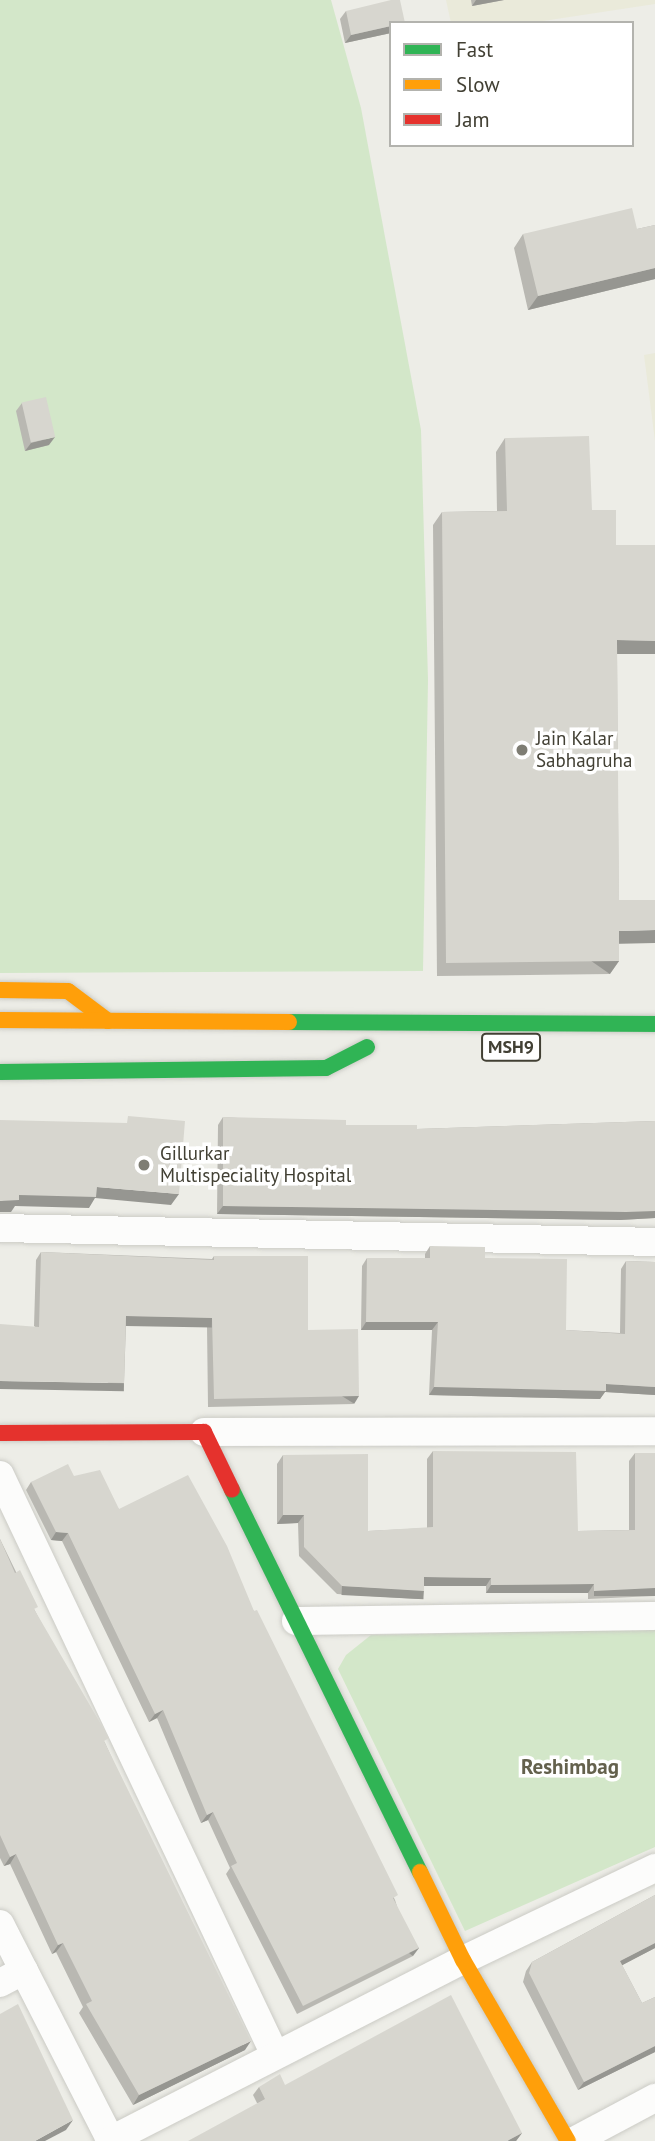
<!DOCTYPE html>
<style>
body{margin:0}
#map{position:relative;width:655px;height:2141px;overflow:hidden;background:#edede7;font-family:"PT Sans",sans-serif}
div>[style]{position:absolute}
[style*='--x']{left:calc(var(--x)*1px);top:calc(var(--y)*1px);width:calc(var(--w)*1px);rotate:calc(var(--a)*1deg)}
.education>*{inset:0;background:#eaeada}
.green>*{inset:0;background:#d3e7c9}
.roads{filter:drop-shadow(0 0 2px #cbcbc5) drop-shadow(0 0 2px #cbcbc5)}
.street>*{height:28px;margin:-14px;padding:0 14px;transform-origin:14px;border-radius:14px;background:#fcfcfb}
.fast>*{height:16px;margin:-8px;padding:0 8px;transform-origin:8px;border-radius:8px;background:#30b455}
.slow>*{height:16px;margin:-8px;padding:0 8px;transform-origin:8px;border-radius:8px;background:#ff9f0a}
.jam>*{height:16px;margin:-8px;padding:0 8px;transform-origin:8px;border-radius:8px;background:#e5322d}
.wall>*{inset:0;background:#b9b8b2}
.shaded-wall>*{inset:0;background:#969691;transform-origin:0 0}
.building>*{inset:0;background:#d7d6cf;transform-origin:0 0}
.dots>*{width:19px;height:19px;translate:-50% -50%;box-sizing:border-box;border:4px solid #fff;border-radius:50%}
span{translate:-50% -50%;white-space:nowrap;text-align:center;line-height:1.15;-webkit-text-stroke:7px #fff;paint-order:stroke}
.shield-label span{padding:2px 5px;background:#fff;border:2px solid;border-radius:5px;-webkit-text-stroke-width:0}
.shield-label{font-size:18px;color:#424034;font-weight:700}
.poi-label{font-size:19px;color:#424034}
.left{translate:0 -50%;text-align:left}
.neighbourhood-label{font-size:21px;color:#64614d;font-weight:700}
.legend{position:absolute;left:389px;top:21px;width:245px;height:126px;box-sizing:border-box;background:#fff;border:2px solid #b3b3ae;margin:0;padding:9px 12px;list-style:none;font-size:21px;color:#424034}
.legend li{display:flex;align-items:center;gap:14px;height:35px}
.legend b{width:35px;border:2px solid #b3b3ae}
</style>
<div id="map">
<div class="education">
<div style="clip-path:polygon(446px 0,655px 0,655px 4px,530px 23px,451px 23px)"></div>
<div style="clip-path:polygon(655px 353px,655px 441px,644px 355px)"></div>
</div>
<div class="green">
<div style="clip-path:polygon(0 0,331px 0,361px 108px,421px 430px,428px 680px,423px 971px,0 973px)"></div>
<div style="clip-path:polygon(655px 1629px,655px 1847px,465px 1931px,338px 1669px,346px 1655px,371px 1635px)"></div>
</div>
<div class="roads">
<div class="street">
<div style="--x:0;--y:1228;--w:655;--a:1.22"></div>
<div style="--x:204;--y:1432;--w:451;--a:-0.1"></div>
<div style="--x:0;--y:1475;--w:642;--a:64.63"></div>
<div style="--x:296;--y:1621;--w:359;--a:-0.8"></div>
<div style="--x:0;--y:1924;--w:244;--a:62.9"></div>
<div style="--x:0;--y:1983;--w:27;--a:-28"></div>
<div style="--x:109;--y:2141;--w:398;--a:-27.1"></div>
<div style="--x:463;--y:1960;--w:213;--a:-25.6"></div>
<div style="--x:574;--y:2141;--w:92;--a:-28"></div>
</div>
<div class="fast">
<div style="--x:289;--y:1022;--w:366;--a:0.3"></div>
<div style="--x:0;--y:1072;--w:326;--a:-0.7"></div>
<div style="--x:326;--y:1068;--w:46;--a:-27.1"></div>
<div style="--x:232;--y:1490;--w:426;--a:63.8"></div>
</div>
<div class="slow">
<div style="--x:0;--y:990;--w:68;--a:0.8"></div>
<div style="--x:68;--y:991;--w:50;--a:36.9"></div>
<div style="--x:0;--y:1020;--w:289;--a:0.4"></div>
<div style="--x:420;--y:1872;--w:98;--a:64"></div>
<div style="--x:463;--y:1960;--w:209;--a:59.9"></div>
</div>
<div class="jam">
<div style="--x:0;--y:1433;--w:204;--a:-0.3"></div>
<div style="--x:204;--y:1432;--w:64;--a:64.2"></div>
</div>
</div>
<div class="wall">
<div style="clip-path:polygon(471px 0,504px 0,472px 6px)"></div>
<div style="clip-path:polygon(346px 11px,391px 23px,391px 33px,345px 43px,340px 19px)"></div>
<div style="clip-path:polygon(655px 225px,655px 279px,528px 310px,514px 248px,523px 234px,637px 229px)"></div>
<div style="clip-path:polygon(22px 403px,49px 445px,25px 451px,16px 411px)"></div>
<div style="clip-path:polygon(505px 438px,592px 510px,616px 545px,655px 545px,655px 654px,617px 654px,619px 961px,610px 974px,437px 976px,433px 525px,442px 512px,497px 511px,496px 452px)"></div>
<div style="clip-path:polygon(223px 1117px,346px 1125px,417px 1129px,655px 1121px,655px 1218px,620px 1220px,217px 1214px,218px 1125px)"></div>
<div style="clip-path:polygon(430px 1246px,485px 1258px,566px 1330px,620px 1333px,621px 1269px,626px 1261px,655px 1262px,655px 1395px,605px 1392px,600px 1399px,429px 1395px,432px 1330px,361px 1330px,362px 1266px,367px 1258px,425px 1258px,425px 1254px)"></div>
<div style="clip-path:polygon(41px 1252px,212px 1259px,214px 1256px,308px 1330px,354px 1404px,208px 1407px,207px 1326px,126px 1324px,124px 1383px,119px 1391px,34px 1326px,36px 1260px)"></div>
<div style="clip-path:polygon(433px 1451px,578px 1531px,629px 1530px,629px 1461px,635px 1453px,655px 1453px,655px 1596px,588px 1599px,588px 1593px,486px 1593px,486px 1586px,424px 1586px,424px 1591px,418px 1599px,337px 1594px,299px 1556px,298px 1523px,277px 1524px,277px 1464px,283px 1455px,368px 1531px,427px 1528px,427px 1459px)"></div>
<div style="clip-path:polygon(74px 1476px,119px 1509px,254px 1611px,395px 1900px,413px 1956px,297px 2014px,226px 1874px,230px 1868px,208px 1820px,201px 1823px,157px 1718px,149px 1722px,62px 1541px,51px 1540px,26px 1490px,31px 1482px)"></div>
<div style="clip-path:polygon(0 1539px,35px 1611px,105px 1743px,245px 2050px,133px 2105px,79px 2013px,83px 2007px,56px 1952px,52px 1954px,10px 1864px,4px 1866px,0 1858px)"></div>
<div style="clip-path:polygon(655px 1895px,655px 1948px,622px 1965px,642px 2003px,655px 1997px,655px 2052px,578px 2090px,523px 1982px,526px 1971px,532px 1962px)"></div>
<div style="clip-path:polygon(285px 2085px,522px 2133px,516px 2141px,257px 2103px,253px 2095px,259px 2087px)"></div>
</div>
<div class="shaded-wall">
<div style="clip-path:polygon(476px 0,504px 0,472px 6px)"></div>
<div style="clip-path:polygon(391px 26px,391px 33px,345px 43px,351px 35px)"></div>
<div style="clip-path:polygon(655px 268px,655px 279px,528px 310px,538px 296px)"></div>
<div style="clip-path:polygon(55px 437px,49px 445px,25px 451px,31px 443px)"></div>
<div style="clip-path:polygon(617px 640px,655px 641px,655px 654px,607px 654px)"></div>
<div style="clip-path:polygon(655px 930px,655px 943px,610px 944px,619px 931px)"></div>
<div style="left:619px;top:961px;width:16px;height:173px;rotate:125deg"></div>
<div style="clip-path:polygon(97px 1187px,179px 1194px,171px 1205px,95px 1198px,89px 1208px,15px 1206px,11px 1212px,0 1212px,0 1201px,19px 1195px)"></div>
<div style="clip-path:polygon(223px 1206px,655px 1211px,655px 1218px,620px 1220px,217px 1214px)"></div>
<div style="left:126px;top:1316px;width:86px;height:10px;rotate:1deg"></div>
<div style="clip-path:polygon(366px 1322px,438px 1322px,432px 1330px,361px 1330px)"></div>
<div style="left:0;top:1381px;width:124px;height:8px;rotate:1deg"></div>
<div style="clip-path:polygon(606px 1384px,655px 1387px,655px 1395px,605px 1392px,600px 1399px,429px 1395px,434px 1387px)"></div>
<div style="left:359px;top:1396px;width:9px;height:145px;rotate:122deg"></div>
<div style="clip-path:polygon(283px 1515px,304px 1515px,298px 1523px,277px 1524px)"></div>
<div style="clip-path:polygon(56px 1532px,68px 1533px,62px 1541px,51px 1540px)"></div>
<div style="clip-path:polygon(424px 1577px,491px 1578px,486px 1586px,418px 1586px)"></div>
<div style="clip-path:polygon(594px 1584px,588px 1593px,486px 1593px,491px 1585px)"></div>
<div style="left:342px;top:1586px;width:82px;height:9px;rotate:3deg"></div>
<div style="left:655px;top:1588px;width:8px;height:61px;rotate:90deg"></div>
<div style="clip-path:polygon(163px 1710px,157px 1718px,149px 1722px,155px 1714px)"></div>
<div style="clip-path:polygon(213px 1812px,208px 1820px,201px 1823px,207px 1815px)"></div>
<div style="clip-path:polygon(16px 1854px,10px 1864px,4px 1866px,10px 1857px)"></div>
<div style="clip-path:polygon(63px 1943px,56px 1952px,52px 1954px,58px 1945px)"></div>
<div style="clip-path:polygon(655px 1943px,655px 1948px,615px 1969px,620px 1961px)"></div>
<div style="left:419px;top:1948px;width:10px;height:130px;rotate:127deg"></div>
<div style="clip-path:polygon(251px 2041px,245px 2050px,133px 2105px,139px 2095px)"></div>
<div style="clip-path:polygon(655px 2046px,655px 2052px,578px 2090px,584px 2082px)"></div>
<div style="clip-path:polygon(73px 2120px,66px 2130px,45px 2141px,35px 2141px)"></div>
<div style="clip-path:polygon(522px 2133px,516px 2141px,507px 2141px)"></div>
</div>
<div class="building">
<div style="clip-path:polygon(391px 0,400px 0,405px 23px,391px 23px,391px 26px,351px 35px,346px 11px)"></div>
<div style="clip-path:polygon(632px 208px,637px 229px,655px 225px,655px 268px,538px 296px,523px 234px)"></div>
<div style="left:46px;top:397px;width:41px;height:25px;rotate:77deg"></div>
<div style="clip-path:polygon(589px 436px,592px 510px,616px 510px,616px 545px,655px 545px,655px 641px,617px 640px,619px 900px,655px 900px,655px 930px,619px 931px,619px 961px,446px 963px,442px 512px,507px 511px,505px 438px)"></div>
<div style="clip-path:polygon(128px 1116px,185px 1121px,179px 1194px,97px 1187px,96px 1197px,19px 1195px,19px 1200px,0 1201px,0 1120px,127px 1123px)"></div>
<div style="clip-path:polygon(223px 1117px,346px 1120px,346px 1125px,417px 1125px,417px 1129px,655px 1121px,655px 1211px,626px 1212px,223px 1206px)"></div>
<div style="clip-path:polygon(430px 1246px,485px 1247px,485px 1258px,567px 1259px,566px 1330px,625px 1334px,626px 1261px,655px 1262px,655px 1387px,606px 1384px,606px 1391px,434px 1387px,438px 1322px,366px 1322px,367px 1258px,430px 1258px)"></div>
<div style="clip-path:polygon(41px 1252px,214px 1260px,214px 1256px,308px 1256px,308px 1330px,358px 1329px,359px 1396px,214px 1399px,212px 1318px,126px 1316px,124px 1383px,0 1381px,0 1324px,39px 1327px)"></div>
<div style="clip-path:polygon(433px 1451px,576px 1452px,578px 1531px,635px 1530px,635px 1453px,655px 1453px,655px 1588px,594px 1591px,594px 1584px,491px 1585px,491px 1578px,424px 1577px,424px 1591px,342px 1586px,304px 1547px,304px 1515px,283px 1515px,283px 1455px,368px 1454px,368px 1531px,433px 1527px)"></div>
<div style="clip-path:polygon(68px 1464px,74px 1476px,100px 1470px,119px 1509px,188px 1475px,227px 1546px,254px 1611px,257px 1610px,398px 1895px,393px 1898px,419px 1948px,303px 2006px,231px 1866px,237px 1863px,213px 1812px,207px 1815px,163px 1710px,155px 1714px,68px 1533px,56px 1532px,31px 1482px)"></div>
<div style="clip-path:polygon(0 1539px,15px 1573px,20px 1570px,38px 1607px,34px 1609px,109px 1738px,104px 1741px,251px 2041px,139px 2095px,86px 2004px,92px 2001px,63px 1943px,58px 1945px,16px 1854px,10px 1857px,0 1835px)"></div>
<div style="clip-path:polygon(655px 1895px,655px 1943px,620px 1961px,642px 2003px,655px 1997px,655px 2046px,584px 2082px,529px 1973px,532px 1962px)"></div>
<div style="clip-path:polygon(451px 1995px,522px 2133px,507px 2141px,188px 2141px,265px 2099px,259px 2087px,280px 2074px,285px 2085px)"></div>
<div style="clip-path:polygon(18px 2004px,73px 2120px,35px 2141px,0 2141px,0 2014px)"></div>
</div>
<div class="dots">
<div style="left:522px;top:750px;background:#7e7d73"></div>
<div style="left:144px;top:1165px;background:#7e7d73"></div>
</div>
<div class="shield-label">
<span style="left:511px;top:1047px">MSH9</span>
</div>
<div class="poi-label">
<span class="left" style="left:536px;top:750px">Jain Kalar<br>Sabhagruha</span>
<span class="left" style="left:160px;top:1165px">Gillurkar<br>Multispeciality Hospital</span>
</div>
<div class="neighbourhood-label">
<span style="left:570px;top:1767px">Reshimbag</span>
</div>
<ul class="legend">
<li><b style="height:9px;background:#30b455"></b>Fast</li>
<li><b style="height:9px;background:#ff9f0a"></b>Slow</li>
<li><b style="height:9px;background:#e5322d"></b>Jam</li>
</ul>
</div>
